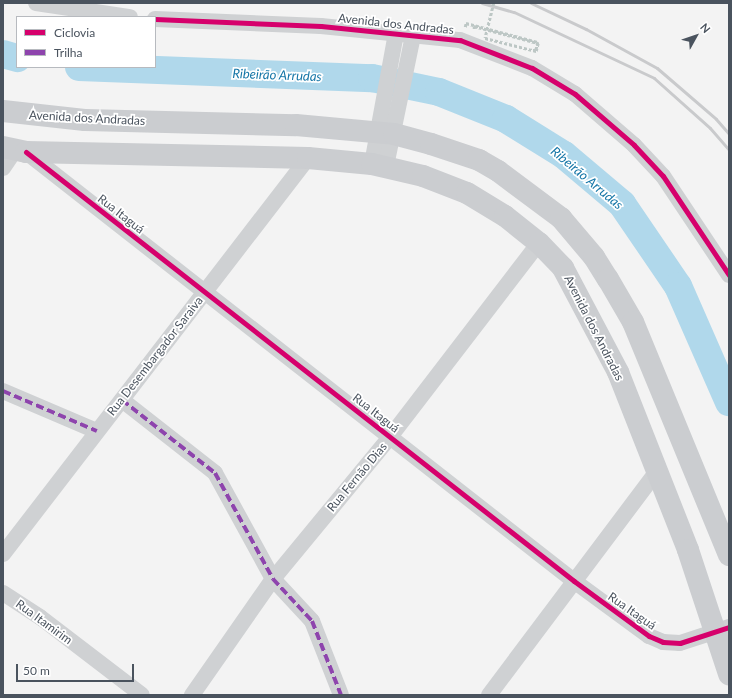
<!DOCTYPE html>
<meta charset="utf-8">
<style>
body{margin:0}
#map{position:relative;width:732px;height:698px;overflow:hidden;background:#f3f3f3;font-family:Lato,sans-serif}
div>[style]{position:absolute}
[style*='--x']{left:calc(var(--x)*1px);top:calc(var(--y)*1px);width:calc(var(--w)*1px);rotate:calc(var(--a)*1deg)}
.river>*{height:28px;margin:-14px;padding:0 14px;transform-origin:14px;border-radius:14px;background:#b0d8eb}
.path>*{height:2.5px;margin-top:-1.25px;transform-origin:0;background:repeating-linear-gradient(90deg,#bdc7c5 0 3px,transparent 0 5px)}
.street>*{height:16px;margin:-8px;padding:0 8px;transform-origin:8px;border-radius:8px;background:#cfd1d3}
.primary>*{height:22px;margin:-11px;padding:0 11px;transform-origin:11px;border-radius:11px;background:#cbcdd0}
.rail>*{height:3px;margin:-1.5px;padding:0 1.5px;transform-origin:1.5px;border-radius:1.5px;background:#c9cacc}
.path-bridge>*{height:2.5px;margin-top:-1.25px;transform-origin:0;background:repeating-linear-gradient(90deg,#bdc7c5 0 3px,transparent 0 5px)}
.quiet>*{height:4px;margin-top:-2px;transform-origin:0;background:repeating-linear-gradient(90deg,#8e44ad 0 8px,transparent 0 12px)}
.cycleway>*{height:5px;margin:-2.5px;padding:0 2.5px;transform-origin:2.5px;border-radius:2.5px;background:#d6006c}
span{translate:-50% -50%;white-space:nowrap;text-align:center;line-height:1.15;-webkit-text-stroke:3.5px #fff;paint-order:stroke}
.street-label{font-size:12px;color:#4a535e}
.water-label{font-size:13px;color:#1576a7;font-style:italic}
.frame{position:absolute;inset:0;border:4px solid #4a535e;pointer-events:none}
.legend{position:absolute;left:16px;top:16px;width:140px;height:52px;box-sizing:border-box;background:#fff;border:1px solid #b7babf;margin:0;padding:5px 7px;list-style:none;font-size:12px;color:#4a535e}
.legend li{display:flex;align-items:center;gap:8px;height:20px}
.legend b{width:20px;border:1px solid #b7babf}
.north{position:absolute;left:676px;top:16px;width:40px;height:40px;-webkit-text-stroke:3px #fff;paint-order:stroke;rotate:50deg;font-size:11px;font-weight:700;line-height:16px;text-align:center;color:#4a535e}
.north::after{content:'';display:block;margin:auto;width:14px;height:18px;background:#4a535e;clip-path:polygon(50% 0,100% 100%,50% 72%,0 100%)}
.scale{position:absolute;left:16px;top:664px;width:118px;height:18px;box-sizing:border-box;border:2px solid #4a535e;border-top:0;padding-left:5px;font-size:12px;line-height:14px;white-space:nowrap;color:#4a535e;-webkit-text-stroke:3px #fff;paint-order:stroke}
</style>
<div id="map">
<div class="river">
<div style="--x:3;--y:54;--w:15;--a:16"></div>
<div style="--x:79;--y:67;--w:293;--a:2.2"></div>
<div style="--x:372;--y:78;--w:68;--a:11.8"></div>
<div style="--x:439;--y:92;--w:72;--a:21.9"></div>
<div style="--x:506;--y:119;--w:68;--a:31.8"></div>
<div style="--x:564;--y:155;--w:76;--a:40.2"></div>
<div style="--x:622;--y:204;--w:99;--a:55.7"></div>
<div style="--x:678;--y:286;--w:127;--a:66.3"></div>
</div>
<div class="path">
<div style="--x:465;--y:27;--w:4;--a:-76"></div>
<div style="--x:466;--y:23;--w:74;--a:14.8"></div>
<div style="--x:538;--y:42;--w:9;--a:103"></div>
<div style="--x:536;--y:51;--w:5;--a:-158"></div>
<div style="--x:474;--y:29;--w:3;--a:-90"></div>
<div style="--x:474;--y:26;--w:66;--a:14.9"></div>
</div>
<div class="street">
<div style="--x:36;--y:3;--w:95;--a:8.5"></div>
<div style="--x:155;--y:19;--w:166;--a:2.4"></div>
<div style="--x:321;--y:26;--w:140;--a:5.8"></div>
<div style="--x:460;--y:40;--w:77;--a:21.3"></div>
<div style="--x:532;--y:68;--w:50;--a:31.2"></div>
<div style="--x:575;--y:94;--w:78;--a:40.8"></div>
<div style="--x:634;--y:145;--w:42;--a:46.9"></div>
<div style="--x:663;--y:176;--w:119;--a:56.3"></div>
<div style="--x:26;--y:152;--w:696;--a:38.06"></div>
<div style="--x:574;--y:581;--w:93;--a:36.3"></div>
<div style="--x:649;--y:636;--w:15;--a:23"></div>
<div style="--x:663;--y:642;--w:17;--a:3"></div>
<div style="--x:680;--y:643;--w:52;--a:-18.1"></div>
<div style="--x:372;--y:164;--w:133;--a:-79.6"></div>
<div style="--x:386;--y:166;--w:133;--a:-78.3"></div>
<div style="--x:3;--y:168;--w:22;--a:-56"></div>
<div style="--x:3;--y:391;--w:102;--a:23.1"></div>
<div style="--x:122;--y:400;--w:118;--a:38.1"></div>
<div style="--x:215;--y:473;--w:121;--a:61.3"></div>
<div style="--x:273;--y:579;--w:57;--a:47.1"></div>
<div style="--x:312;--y:621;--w:79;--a:68.6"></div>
<div style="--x:3;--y:554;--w:500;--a:-52.4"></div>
<div style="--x:3;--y:593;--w:44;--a:33"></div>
<div style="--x:40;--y:617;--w:128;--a:37.4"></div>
<div style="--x:192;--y:695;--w:141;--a:-55.1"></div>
<div style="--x:273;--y:579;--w:184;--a:-50.5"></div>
<div style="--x:390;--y:437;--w:245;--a:-52.5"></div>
<div style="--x:489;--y:695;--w:281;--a:-53.1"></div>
</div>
<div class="primary">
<div style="--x:3;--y:111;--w:82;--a:6.3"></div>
<div style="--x:85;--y:120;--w:211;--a:1.4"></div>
<div style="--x:296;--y:125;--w:98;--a:5.2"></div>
<div style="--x:394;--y:134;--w:38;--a:15"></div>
<div style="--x:431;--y:144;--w:51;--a:18.4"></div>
<div style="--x:479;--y:160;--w:22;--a:30"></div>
<div style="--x:498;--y:171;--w:79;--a:36.7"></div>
<div style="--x:561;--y:218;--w:51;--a:49.8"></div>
<div style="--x:594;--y:257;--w:26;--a:58"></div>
<div style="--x:608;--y:279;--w:50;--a:59.8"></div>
<div style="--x:633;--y:322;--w:252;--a:67.6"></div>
<div style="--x:3;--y:147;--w:24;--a:12"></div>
<div style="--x:26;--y:152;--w:282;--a:1.2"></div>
<div style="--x:308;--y:158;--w:64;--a:5.4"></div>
<div style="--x:372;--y:164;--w:52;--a:13.2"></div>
<div style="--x:423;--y:176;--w:47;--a:21.1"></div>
<div style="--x:467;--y:193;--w:44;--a:31.2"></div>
<div style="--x:505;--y:216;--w:43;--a:38.5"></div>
<div style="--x:539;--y:243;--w:35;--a:46"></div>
<div style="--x:563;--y:268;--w:118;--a:62.1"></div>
<div style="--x:618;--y:372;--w:191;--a:68.5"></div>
<div style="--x:688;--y:550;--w:131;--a:71.7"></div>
</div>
<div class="rail">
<div style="--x:482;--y:3;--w:33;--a:16"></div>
<div style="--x:514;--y:12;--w:155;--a:25.2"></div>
<div style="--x:654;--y:78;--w:75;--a:41.8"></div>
<div style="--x:710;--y:128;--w:29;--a:49"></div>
<div style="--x:531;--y:3;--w:61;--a:25.3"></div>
<div style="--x:586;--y:29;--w:81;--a:28.8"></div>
<div style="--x:657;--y:68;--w:78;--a:40.8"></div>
<div style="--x:716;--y:119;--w:20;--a:49"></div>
</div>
<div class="path-bridge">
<div style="--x:494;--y:3;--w:36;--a:104"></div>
<div style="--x:485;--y:38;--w:53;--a:14.3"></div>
<div style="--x:536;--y:51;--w:8;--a:-76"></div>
</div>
<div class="quiet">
<div style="--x:3;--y:391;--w:102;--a:23.1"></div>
<div style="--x:122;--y:400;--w:118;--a:38.1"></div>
<div style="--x:215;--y:473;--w:121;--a:61.3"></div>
<div style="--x:273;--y:579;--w:57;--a:47.1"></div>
<div style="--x:312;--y:621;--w:79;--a:68.6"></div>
</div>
<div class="cycleway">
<div style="--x:155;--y:19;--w:166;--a:2.4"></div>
<div style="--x:321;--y:26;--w:140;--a:5.8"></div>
<div style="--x:460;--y:40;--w:77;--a:21.3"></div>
<div style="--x:532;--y:68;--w:50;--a:31.2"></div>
<div style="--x:575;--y:94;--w:78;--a:40.8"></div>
<div style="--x:634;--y:145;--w:42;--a:46.9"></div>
<div style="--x:663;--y:176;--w:119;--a:56.3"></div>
<div style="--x:26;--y:152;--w:696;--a:38.06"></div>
<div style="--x:574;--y:581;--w:93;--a:36.3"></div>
<div style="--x:649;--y:636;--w:15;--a:23"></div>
<div style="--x:663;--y:642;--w:17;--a:3"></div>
<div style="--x:680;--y:643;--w:52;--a:-18.1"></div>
</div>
<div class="street-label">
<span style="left:396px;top:24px;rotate:6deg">Avenida dos Andradas</span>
<span style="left:87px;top:118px;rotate:3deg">Avenida dos Andradas</span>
<span style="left:121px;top:214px;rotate:38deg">Rua Itaguá</span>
<span style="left:594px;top:328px;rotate:63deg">Avenida dos Andradas</span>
<span style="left:155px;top:356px;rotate:-52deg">Rua Desembargador Saraiva</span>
<span style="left:376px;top:413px;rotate:38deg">Rua Itaguá</span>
<span style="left:357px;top:477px;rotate:-50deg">Rua Fernão Dias</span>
<span style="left:632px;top:611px;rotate:35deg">Rua Itaguá</span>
<span style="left:44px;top:622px;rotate:36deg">Rua Itamirim</span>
</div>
<div class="water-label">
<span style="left:277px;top:75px;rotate:2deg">Ribeirão Arrudas</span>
<span style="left:587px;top:178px;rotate:40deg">Ribeirão Arrudas</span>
</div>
<div class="frame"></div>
<ul class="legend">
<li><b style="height:5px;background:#d6006c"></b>Ciclovia</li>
<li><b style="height:5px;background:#8e44ad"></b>Trilha</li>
</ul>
<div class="north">N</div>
<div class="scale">50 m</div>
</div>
